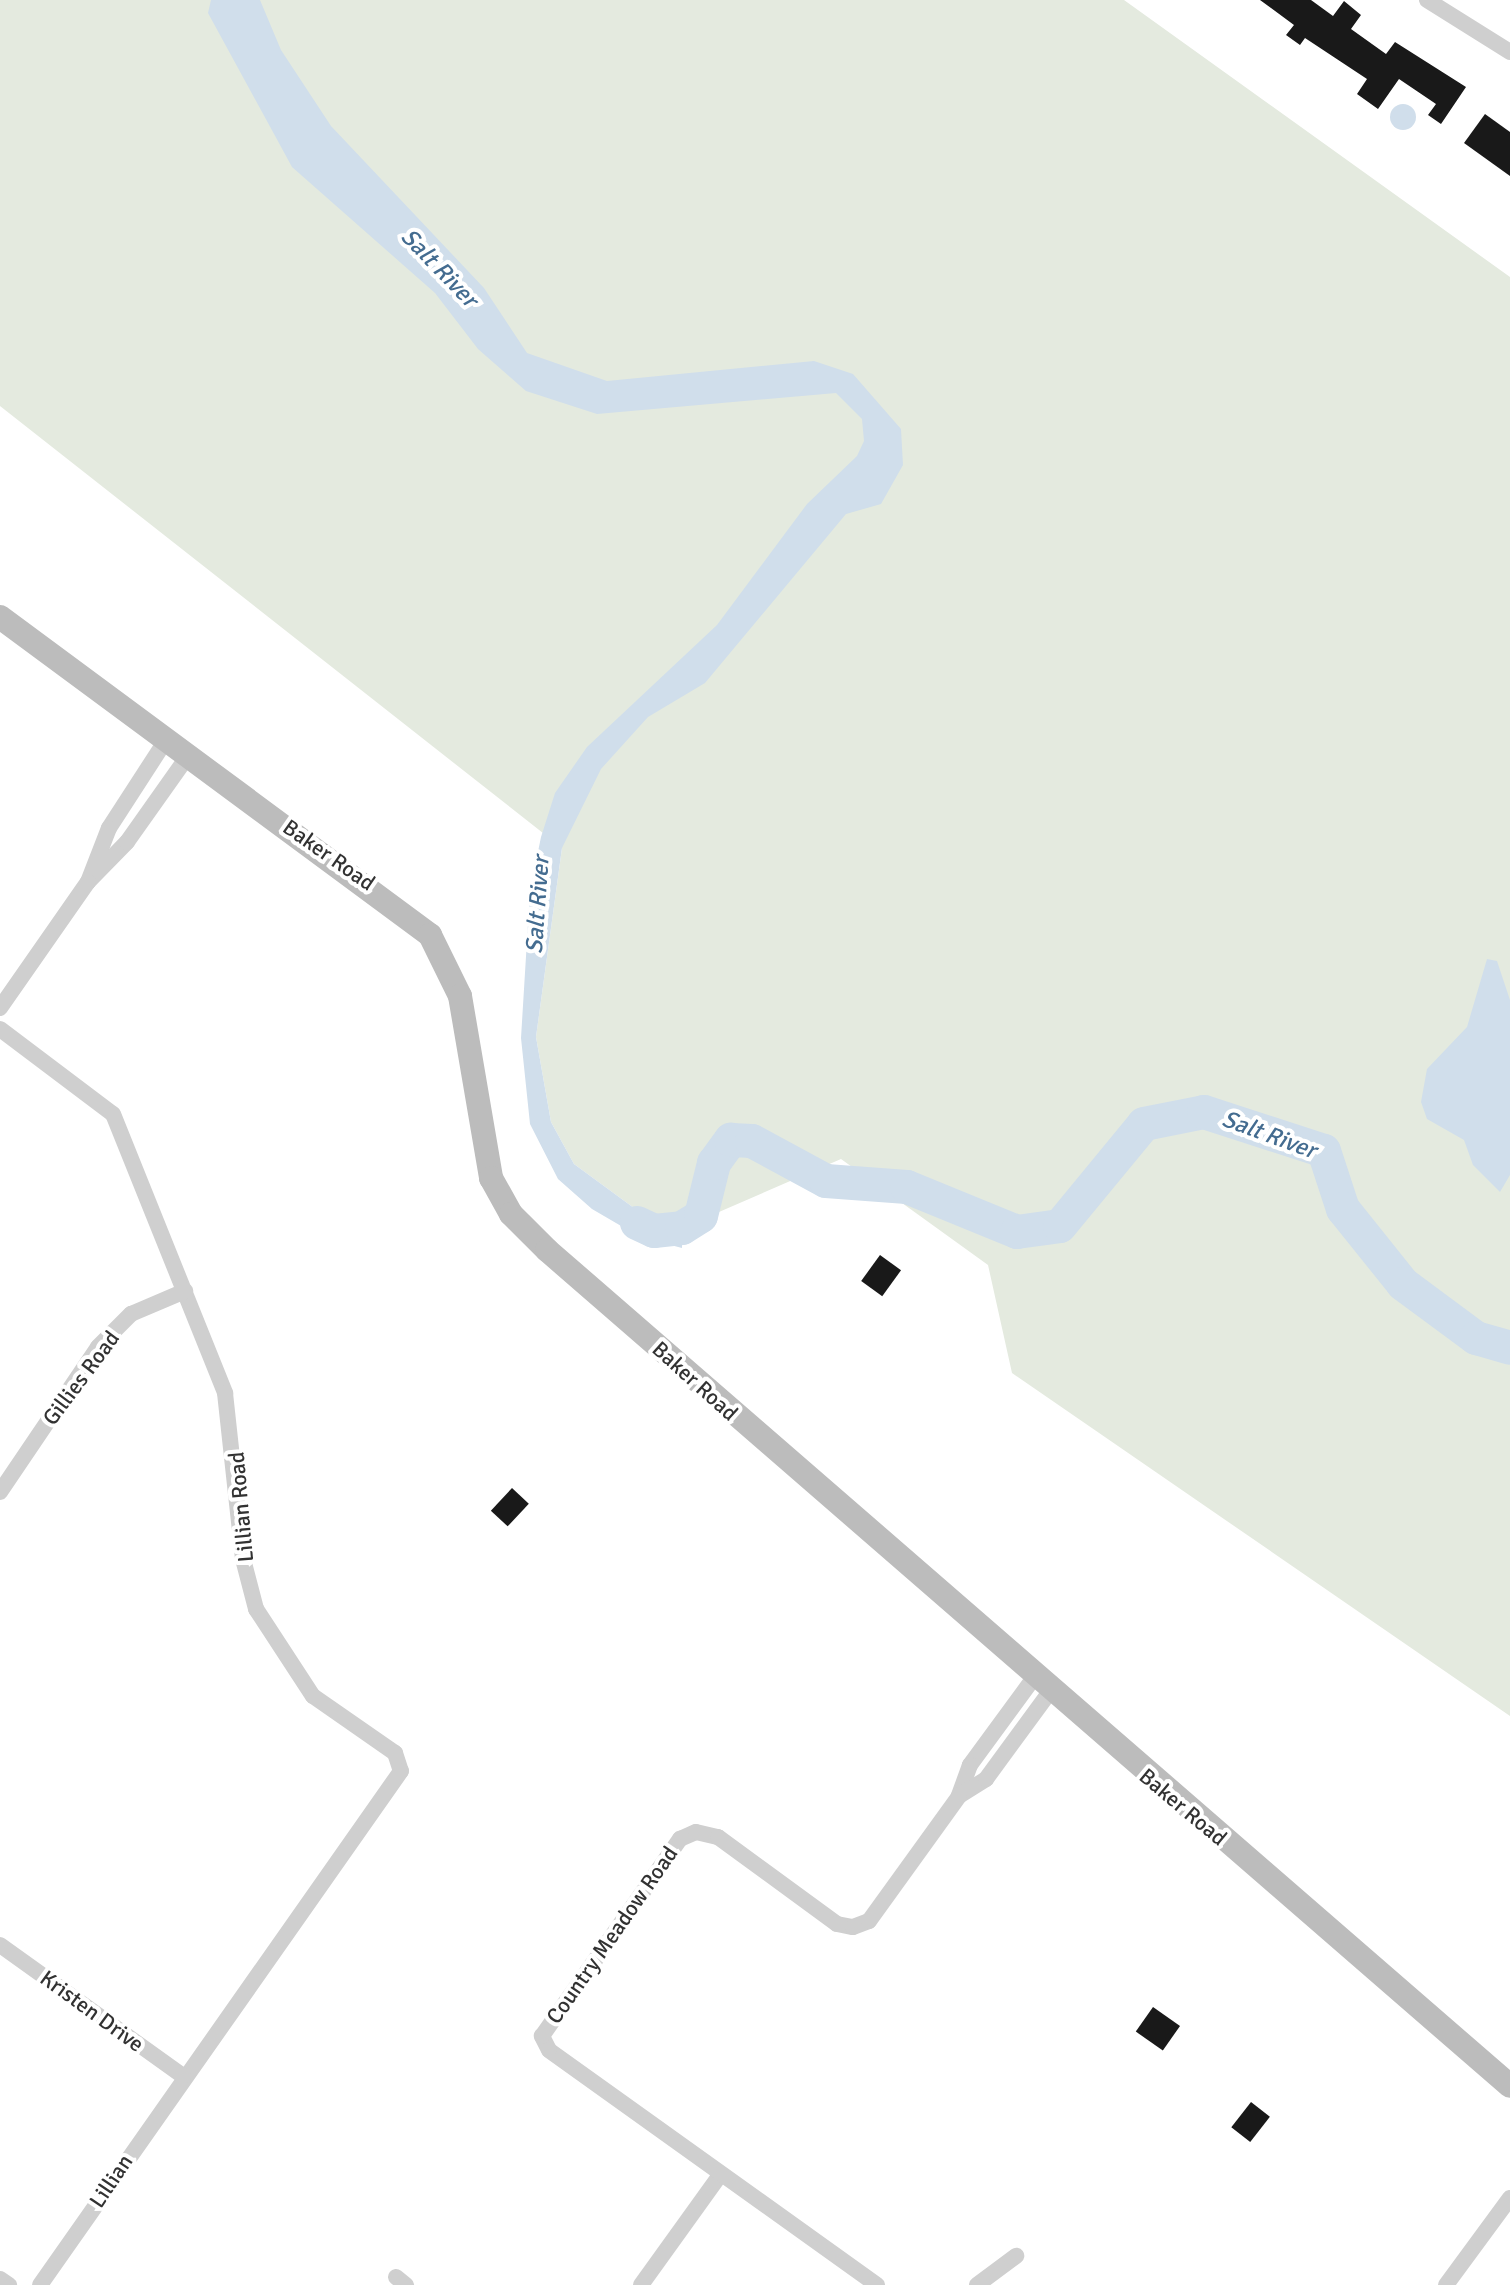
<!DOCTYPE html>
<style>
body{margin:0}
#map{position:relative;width:1510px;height:2285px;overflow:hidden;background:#fff;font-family:Signika,sans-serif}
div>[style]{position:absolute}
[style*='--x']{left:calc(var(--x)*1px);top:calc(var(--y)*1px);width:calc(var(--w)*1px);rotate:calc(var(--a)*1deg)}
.green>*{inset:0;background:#e4eadf}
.water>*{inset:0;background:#d0deeb}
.round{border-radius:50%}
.river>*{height:34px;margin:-17px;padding:0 17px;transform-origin:17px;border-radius:17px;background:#d0deeb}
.building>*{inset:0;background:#191919;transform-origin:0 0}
.street>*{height:16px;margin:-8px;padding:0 8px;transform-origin:8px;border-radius:8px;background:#cfcfcf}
.secondary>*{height:24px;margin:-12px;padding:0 12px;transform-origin:12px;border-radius:12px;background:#bcbcbc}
span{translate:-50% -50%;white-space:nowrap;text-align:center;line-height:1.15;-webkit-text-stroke:8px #fff;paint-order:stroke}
.street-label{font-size:22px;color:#323232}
.water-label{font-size:24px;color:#446c90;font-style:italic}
</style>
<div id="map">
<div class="green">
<div style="clip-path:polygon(0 0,1124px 0,1510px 277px,1510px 1716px,1012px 1373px,988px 1265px,841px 1159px,682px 1228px,649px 1219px,574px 1164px,551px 1122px,536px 1037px,562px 848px,0 406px)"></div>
</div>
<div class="water">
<div style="clip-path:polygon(211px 0,260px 0,281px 50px,331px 126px,484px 288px,527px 353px,607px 381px,814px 361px,853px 374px,901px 429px,903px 465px,881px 504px,846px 514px,705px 683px,648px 717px,601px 769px,562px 848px,536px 1037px,551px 1122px,574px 1164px,649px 1219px,682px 1228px,682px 1248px,640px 1237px,592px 1209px,558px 1179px,530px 1124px,521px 1038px,530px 891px,541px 837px,555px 793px,587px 747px,717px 625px,807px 504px,857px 456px,864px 441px,862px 419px,836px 393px,597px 414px,526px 391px,478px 349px,435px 293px,292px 167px,208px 13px)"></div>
<div class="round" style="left:1390px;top:104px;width:26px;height:26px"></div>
<div style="clip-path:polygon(1487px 959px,1497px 961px,1510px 1000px,1510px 1175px,1500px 1192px,1473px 1165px,1464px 1140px,1427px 1119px,1421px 1102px,1427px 1069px,1467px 1027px)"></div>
</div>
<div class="river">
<div style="--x:637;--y:1223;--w:19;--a:25"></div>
<div style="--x:654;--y:1231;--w:28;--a:-6"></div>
<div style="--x:682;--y:1228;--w:22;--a:-32"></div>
<div style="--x:701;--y:1216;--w:55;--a:-76.2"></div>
<div style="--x:714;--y:1163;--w:29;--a:-54"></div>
<div style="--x:731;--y:1140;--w:21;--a:3"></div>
<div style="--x:752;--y:1141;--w:84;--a:28.4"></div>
<div style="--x:826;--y:1181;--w:81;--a:4.2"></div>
<div style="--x:907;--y:1187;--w:119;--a:22.2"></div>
<div style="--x:1017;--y:1232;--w:43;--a:-7.9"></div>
<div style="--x:1060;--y:1226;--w:132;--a:-50.5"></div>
<div style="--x:1144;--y:1124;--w:61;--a:-11.3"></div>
<div style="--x:1204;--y:1112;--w:126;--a:18"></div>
<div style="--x:1324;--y:1151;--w:61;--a:71.9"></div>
<div style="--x:1343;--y:1209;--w:96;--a:51.3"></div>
<div style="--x:1403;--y:1284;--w:91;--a:36.5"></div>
<div style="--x:1476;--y:1338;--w:35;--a:16"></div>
</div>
<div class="building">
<div style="clip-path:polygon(1260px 0,1311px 0,1333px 16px,1344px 1px,1361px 15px,1351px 29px,1386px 54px,1395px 42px,1466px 87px,1441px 124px,1428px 115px,1436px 104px,1399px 79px,1378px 109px,1357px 94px,1367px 79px,1305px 38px,1300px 45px,1286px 35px,1294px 25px)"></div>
<div style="clip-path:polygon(1485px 114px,1510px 132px,1510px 176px,1464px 143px)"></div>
<div style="left:880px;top:1255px;width:26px;height:32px;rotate:36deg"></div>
<div style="left:512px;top:1488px;width:23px;height:31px;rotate:43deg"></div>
<div style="left:1153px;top:2007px;width:33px;height:30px;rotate:35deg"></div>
<div style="left:1251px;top:2102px;width:24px;height:32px;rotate:38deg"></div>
</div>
<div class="street">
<div style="--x:1427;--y:0;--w:98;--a:32.1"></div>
<div style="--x:166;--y:740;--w:105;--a:122.9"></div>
<div style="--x:109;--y:828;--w:58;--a:111.3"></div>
<div style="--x:88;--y:882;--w:56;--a:-45.7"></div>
<div style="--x:127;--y:842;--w:105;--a:-54.7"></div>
<div style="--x:0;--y:1008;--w:154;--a:-55.1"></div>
<div style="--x:0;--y:1029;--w:141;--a:37"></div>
<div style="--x:113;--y:1114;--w:301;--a:68.1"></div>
<div style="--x:225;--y:1393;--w:167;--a:83.8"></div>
<div style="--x:243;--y:1559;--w:52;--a:75.4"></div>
<div style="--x:256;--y:1609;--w:104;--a:56.8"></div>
<div style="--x:313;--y:1696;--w:100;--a:34.8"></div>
<div style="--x:395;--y:1753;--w:19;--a:72"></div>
<div style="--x:401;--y:1771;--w:628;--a:125.08"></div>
<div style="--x:0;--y:1492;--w:175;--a:-55.9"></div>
<div style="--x:98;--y:1347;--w:47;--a:-45"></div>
<div style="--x:131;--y:1314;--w:59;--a:-23.1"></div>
<div style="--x:1033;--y:1679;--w:107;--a:126.2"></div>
<div style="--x:970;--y:1765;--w:33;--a:110"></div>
<div style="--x:959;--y:1796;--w:32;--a:-32"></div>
<div style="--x:986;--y:1779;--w:107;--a:-53.8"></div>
<div style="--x:0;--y:1945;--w:225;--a:35.6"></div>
<div style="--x:396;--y:2277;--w:13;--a:39"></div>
<div style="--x:0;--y:2279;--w:11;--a:34"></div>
<div style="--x:641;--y:2285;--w:135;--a:-54.3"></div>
<div style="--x:877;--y:2285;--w:403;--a:-144.4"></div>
<div style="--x:549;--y:2050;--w:16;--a:-117"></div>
<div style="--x:542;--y:2036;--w:241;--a:-55"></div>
<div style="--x:680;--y:1839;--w:17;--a:-24"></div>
<div style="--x:696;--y:1832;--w:23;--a:13"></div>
<div style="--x:718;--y:1837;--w:147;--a:36.2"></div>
<div style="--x:837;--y:1924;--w:16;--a:11"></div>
<div style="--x:853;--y:1927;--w:17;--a:-21"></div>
<div style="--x:869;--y:1921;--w:154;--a:-54.2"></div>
<div style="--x:977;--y:2285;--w:49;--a:-36.6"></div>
<div style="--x:1446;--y:2285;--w:108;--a:-53.7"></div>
</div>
<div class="secondary">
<div style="--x:0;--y:617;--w:535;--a:36.48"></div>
<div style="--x:430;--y:935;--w:68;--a:63.8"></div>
<div style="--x:460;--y:996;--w:185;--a:80.3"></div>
<div style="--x:491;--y:1178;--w:41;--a:60.9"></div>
<div style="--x:511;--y:1214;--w:51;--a:45"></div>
<div style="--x:547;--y:1250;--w:1275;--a:40.96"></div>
</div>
<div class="street-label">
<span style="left:329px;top:855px;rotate:35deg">Baker Road</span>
<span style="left:81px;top:1378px;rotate:-53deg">Gillies Road</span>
<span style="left:695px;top:1381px;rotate:42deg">Baker Road</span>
<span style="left:241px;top:1507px;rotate:-95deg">Lillian Road</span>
<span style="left:1183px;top:1807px;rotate:40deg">Baker Road</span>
<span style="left:612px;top:1935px;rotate:-55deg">Country Meadow Road</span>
<span style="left:92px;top:2011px;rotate:36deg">Kristen Drive</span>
<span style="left:111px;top:2181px;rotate:-56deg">Lillian</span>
</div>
<div class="water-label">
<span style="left:439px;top:268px;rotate:46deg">Salt River</span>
<span style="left:538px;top:905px;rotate:-86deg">Salt River</span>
<span style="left:1269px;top:1135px;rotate:20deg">Salt River</span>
</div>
</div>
